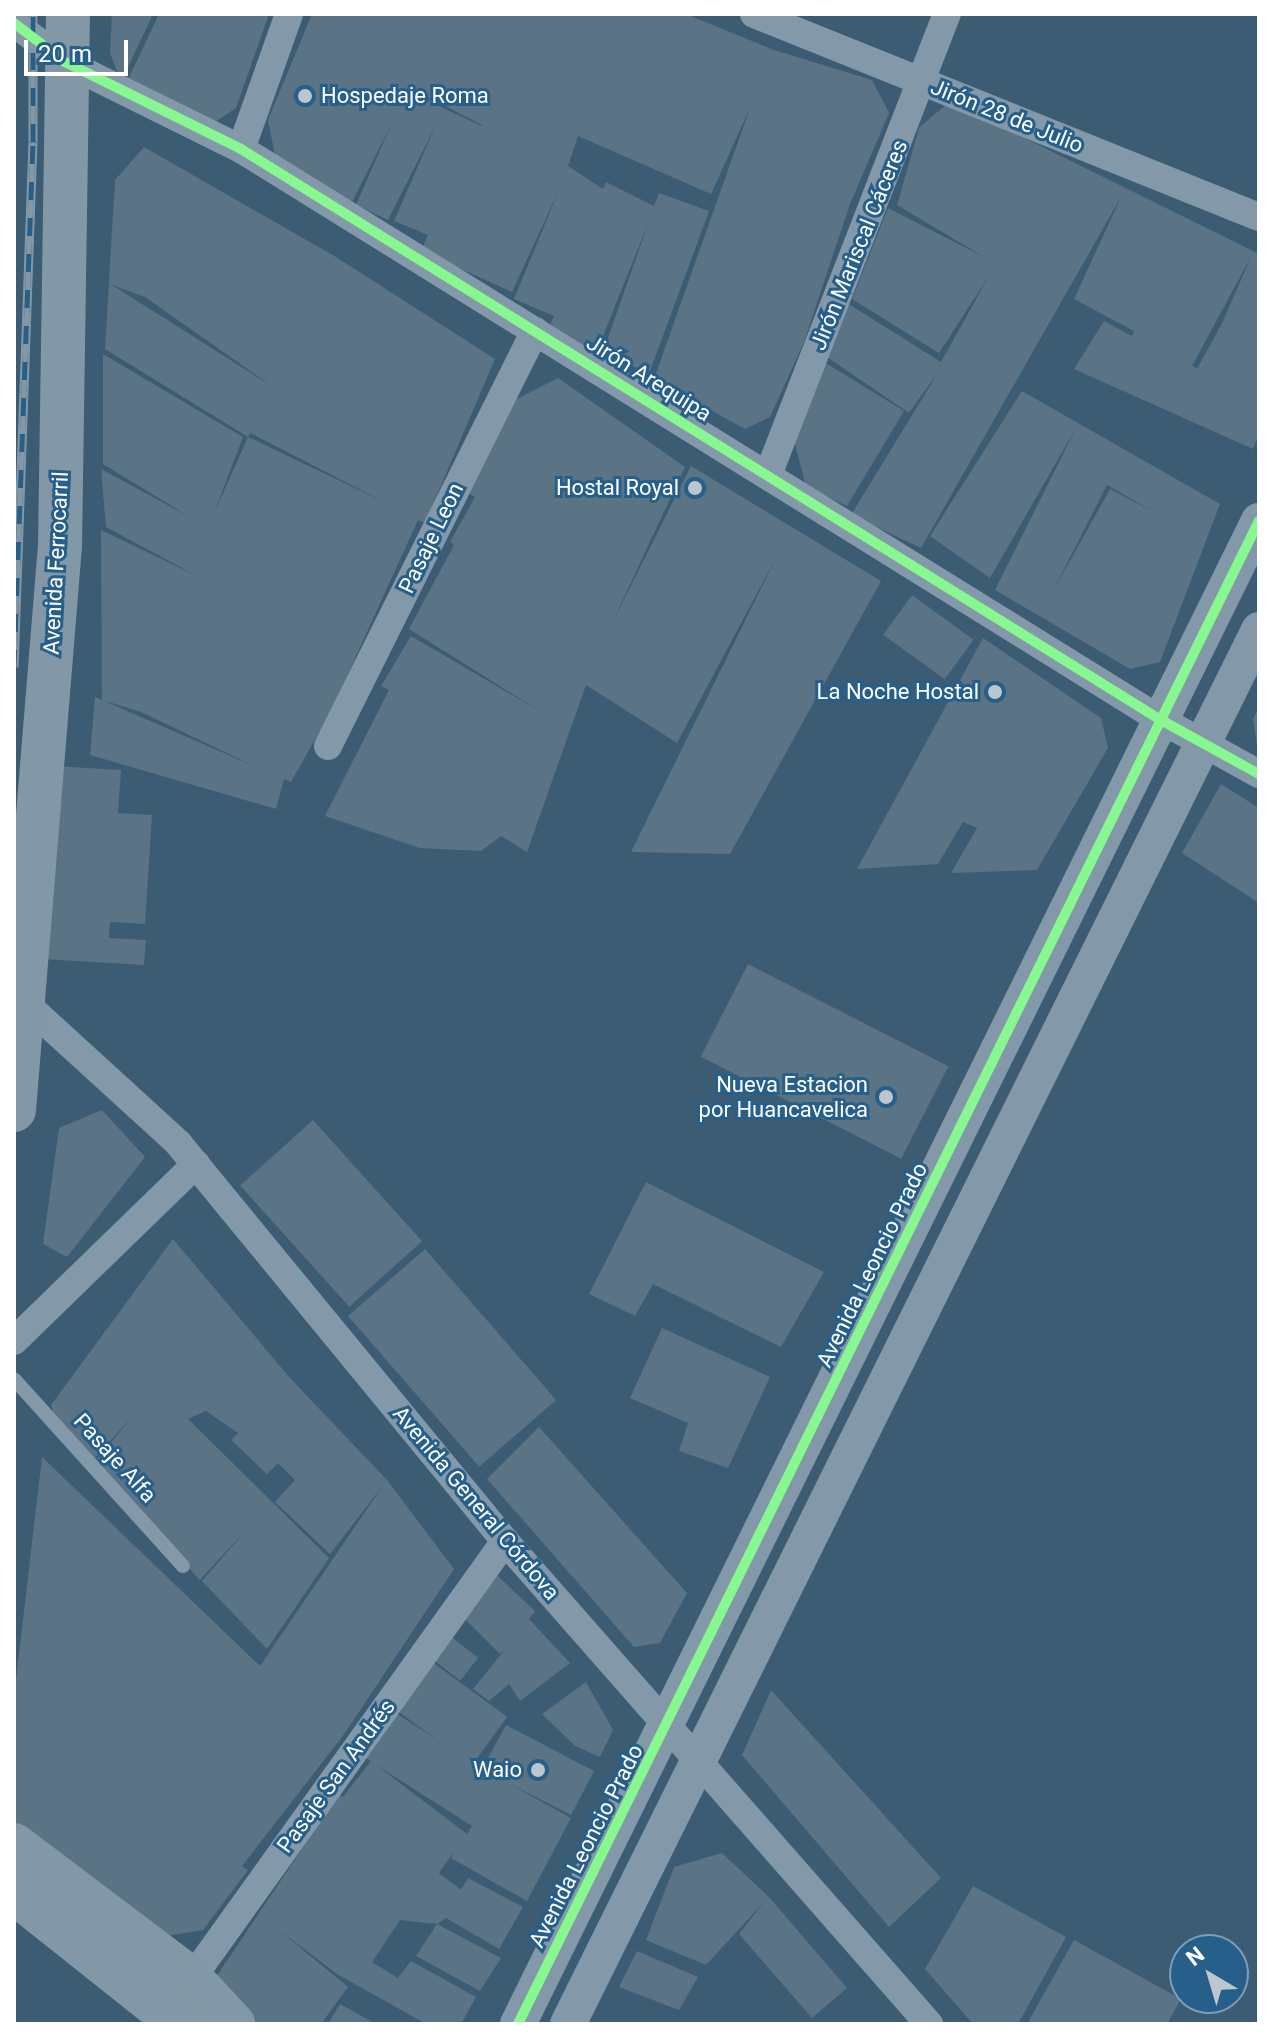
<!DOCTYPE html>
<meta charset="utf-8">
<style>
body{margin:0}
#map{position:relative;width:1273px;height:2038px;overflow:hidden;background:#3c5c73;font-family:Roboto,sans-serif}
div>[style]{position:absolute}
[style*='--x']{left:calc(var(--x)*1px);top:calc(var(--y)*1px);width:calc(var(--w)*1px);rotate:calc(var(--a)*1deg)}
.building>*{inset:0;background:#5a7385;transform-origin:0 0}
.service>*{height:14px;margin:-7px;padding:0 7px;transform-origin:7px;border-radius:7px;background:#8398a8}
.minor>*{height:28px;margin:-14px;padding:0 14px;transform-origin:14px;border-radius:14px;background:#8398a8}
.tertiary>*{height:36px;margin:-18px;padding:0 18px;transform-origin:18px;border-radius:18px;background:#8398a8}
.primary>*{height:44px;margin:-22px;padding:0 22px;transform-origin:22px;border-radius:22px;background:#8298a6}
.trunk>*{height:44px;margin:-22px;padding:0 22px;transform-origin:22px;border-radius:22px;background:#8298a6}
.rail>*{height:9px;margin-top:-4.5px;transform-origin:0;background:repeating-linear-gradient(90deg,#255f8a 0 18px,#8398a6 0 36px);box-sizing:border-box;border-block:2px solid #8398a6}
.cycleway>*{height:10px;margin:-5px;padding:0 5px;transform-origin:5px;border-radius:5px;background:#87f88f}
.dots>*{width:22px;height:22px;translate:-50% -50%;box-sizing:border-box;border:4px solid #255f8a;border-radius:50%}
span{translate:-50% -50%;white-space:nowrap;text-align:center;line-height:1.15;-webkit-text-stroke:6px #255f8a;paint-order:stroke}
.poi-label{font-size:22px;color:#fff}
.left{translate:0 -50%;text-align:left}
.right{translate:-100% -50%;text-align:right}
.street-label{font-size:22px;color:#fff}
.frame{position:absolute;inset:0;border:16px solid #fff;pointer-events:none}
.north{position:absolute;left:1169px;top:1934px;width:80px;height:80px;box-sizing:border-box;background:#255f8a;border:2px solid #7c9fb9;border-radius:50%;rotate:322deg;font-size:22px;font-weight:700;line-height:32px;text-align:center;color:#fff}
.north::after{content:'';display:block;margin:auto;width:28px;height:36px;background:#bbc6ce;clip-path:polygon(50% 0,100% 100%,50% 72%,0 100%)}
.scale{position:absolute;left:24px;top:40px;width:104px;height:36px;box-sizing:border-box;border:4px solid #fff;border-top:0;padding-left:10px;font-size:24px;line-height:28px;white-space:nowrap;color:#fff;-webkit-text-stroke:6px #255f8a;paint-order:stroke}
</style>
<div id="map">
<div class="building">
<div style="clip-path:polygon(112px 14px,153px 14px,121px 82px,110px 53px)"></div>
<div style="clip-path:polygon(159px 14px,269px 14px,236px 108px,208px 127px,125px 86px)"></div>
<div style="clip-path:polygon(evenodd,312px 14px,686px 14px,774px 50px,872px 80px,889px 113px,850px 204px,804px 342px,770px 417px,745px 429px,654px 379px,750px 108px,711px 194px,578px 136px,568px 166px,603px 189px,606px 182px,654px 206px,659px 193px,709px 211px,649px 374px,603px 352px,648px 224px,595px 356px,549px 328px,554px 316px,514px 299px,559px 190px,512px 292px,421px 251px,428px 235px,394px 221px,435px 127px,388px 220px,356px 205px,391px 125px,352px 202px,276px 160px,268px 120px,312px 14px,416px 91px,482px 125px,482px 126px,443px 108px,416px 91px)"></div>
<div style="clip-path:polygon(evenodd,950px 101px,1259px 254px,1259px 434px,1253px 449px,1074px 369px,1104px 321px,1132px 336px,1134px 331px,1074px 299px,1121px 197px,921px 548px,851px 515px,939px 371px,909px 413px,827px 357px,847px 303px,941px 362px,989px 276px,939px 353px,852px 299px,888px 208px,984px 257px,897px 205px,919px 128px,950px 101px,1251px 257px,1222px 323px,1197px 369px,1192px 366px,1251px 257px)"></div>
<div style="clip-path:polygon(evenodd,144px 147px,336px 257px,495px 359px,425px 523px,418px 520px,332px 709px,291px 782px,284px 779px,276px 809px,90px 755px,95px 697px,254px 766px,141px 712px,102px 700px,101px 530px,195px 575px,106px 527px,101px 469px,188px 516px,103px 464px,103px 354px,243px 437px,214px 513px,248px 437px,386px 503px,250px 433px,248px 437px,105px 349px,115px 180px,144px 147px,112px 285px,145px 297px,266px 382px,265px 382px,112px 285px)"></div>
<div style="clip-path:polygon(821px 360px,904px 411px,847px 506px,806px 487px,793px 436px)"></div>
<div style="clip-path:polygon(558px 378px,685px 467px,612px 623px,691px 466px,881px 581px,730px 854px,631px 852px,777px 556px,677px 743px,586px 685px,527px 852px,501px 836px,481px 851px,420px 848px,325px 816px,389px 690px,381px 686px,411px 636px,538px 710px,409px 629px,454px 545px,450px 542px,475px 497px,468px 493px,513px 401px)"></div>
<div style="clip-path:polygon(evenodd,1022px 391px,1220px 504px,1160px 662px,1130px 669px,995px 590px,1076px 428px,990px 578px,930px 536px,1022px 391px,1107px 485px,1154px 512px,1110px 489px,1053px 591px,1107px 485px)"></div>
<div style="left:912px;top:595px;width:76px;height:49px;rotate:36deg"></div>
<div style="clip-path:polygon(983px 638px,1101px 718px,1108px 748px,1037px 870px,951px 873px,977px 828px,963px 822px,938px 864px,857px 869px)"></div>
<div style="clip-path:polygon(1259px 707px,1259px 745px,1257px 745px,1253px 719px)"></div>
<div style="clip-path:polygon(54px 766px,121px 770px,118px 813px,152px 815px,145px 924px,110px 922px,109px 938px,146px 940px,144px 965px,42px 959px)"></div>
<div style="clip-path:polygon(1221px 784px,1259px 808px,1259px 903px,1182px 853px)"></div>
<div style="left:748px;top:964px;width:225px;height:104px;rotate:27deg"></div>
<div style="clip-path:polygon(102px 1110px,145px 1157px,67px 1257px,43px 1244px,59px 1128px)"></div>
<div style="left:313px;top:1120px;width:163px;height:98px;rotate:48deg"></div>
<div style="clip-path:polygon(646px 1182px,824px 1272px,781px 1347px,653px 1284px,635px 1316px,589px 1294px)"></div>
<div style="clip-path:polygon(173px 1239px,290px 1378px,387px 1480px,454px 1569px,345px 1733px,242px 1866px,248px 1870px,203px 1930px,167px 1936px,14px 1827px,14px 1697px,42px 1457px,260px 1666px,384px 1484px,330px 1554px,275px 1502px,295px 1480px,278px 1463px,267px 1474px,231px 1440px,238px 1433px,206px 1411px,188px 1419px,329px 1558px,267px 1649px,202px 1581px,247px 1529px,200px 1580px,92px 1465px,133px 1416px,90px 1463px,58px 1427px,51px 1405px)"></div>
<div style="left:425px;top:1249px;width:200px;height:102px;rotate:49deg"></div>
<div style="clip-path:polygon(662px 1328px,770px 1377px,728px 1468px,679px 1451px,688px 1423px,630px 1398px)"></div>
<div style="clip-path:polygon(539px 1427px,687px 1593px,660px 1643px,634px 1647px,487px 1479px)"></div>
<div style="clip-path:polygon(488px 1567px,535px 1611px,529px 1619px,570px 1663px,520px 1701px,509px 1684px,489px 1701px,473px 1689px,507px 1647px,500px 1654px,456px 1610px)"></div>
<div style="left:445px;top:1632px;width:42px;height:29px;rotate:38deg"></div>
<div style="left:432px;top:1662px;width:93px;height:60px;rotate:36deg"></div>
<div style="clip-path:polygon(586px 1682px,613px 1730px,600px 1757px,575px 1746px,542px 1714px)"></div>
<div style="clip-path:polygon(771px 1690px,941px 1878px,889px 1927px,742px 1755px)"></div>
<div style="clip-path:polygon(evenodd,396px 1713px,482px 1769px,506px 1725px,594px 1771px,571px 1815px,508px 1783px,571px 1818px,527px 1901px,451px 1858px,455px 1850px,439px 1873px,461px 1890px,468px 1878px,523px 1907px,499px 1949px,446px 1918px,437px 1924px,501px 1958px,480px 1991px,416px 1956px,437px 1924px,400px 1920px,372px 1962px,398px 1978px,411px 1961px,476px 1997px,461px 2024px,426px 2024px,337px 1974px,279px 1930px,348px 1987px,321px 2024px,243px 2024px,216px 1977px,339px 1794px,343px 1797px,371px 1761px,362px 1756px,396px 1713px,376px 1765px,472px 1826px,467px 1834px,376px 1765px)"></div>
<div style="clip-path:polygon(722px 1853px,769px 1897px,847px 1988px,812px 2018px,739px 1934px,764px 1902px,706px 1965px,646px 1940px,674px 1867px)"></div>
<div style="clip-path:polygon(973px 1886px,1066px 1937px,1018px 2024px,973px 2024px,925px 1969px)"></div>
<div style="clip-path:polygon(1074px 1940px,1181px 1999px,1167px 2024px,1027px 2024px)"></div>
<div style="clip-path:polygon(637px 1951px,698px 1977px,679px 2010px,619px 1987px)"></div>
<div style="clip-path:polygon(340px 2004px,376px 2024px,328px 2024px)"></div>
</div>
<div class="service">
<div style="--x:14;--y:1379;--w:252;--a:47.9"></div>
</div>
<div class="minor">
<div style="--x:754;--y:14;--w:544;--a:21.9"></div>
<div style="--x:14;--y:23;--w:64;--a:37.4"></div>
<div style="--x:65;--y:62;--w:196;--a:26.3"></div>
<div style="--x:241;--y:149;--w:1083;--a:31.83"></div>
<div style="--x:1161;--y:720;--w:112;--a:28.9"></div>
<div style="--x:241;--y:149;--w:143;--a:-70.4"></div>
<div style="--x:768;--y:475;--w:495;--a:-68.8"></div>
<div style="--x:328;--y:746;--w:464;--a:-63.5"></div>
<div style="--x:15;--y:994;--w:221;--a:42.4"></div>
<div style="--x:178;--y:1143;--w:515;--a:50.59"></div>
<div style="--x:505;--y:1541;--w:643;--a:48.72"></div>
<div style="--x:14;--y:1341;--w:254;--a:-44.2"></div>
<div style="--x:182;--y:1992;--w:555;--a:-54.39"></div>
</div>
<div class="tertiary">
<div style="--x:518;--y:2024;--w:1676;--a:-63.76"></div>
<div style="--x:568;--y:2024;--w:1556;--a:-63.63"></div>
</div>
<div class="primary">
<div style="--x:14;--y:1110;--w:566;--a:-85.34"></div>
<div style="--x:60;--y:546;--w:532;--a:-89.14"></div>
</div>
<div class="trunk">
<div style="--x:14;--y:1845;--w:222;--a:37.1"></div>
<div style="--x:191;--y:1979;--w:62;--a:47"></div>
<div style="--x:14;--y:1892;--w:212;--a:38.5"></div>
</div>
<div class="rail">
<div style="--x:14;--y:667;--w:525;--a:-87.93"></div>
<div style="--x:33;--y:142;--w:128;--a:-90"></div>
</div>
<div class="cycleway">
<div style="--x:14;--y:23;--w:64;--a:37.4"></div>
<div style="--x:65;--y:62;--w:196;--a:26.3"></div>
<div style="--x:241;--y:149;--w:1083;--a:31.83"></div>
<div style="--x:1161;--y:720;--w:112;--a:28.9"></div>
<div style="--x:518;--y:2024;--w:1676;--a:-63.76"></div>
</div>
<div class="dots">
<div style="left:305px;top:96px;background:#bbc6ce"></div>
<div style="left:695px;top:488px;background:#bbc6ce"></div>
<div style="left:995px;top:692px;background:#bbc6ce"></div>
<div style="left:886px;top:1097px;background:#bbc6ce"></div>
<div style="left:538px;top:1770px;background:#bbc6ce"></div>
</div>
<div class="poi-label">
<span class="left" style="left:321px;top:96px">Hospedaje Roma</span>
<span class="right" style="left:679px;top:488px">Hostal Royal</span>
<span class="right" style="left:979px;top:692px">La Noche Hostal</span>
<span class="right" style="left:868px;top:1097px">Nueva Estacion<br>por Huancavelica</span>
<span class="right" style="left:522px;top:1770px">Waio</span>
</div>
<div class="street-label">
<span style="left:1007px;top:116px;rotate:22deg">Jirón 28 de Julio</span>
<span style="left:859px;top:245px;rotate:-68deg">Jirón Mariscal Cáceres</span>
<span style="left:649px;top:378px;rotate:32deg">Jirón Arequipa</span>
<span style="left:431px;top:538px;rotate:-64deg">Pasaje Leon</span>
<span style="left:56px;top:563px;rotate:-87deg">Avenida Ferrocarril</span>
<span style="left:872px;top:1265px;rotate:-64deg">Avenida Leoncio Prado</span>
<span style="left:115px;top:1458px;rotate:48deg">Pasaje Alfa</span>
<span style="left:476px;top:1503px;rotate:50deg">Avenida General Córdova</span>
<span style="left:336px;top:1776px;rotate:-54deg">Pasaje San Andrés</span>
<span style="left:586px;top:1846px;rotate:-63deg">Avenida Leoncio Prado</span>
</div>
<div class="frame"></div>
<div class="north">N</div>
<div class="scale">20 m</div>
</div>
